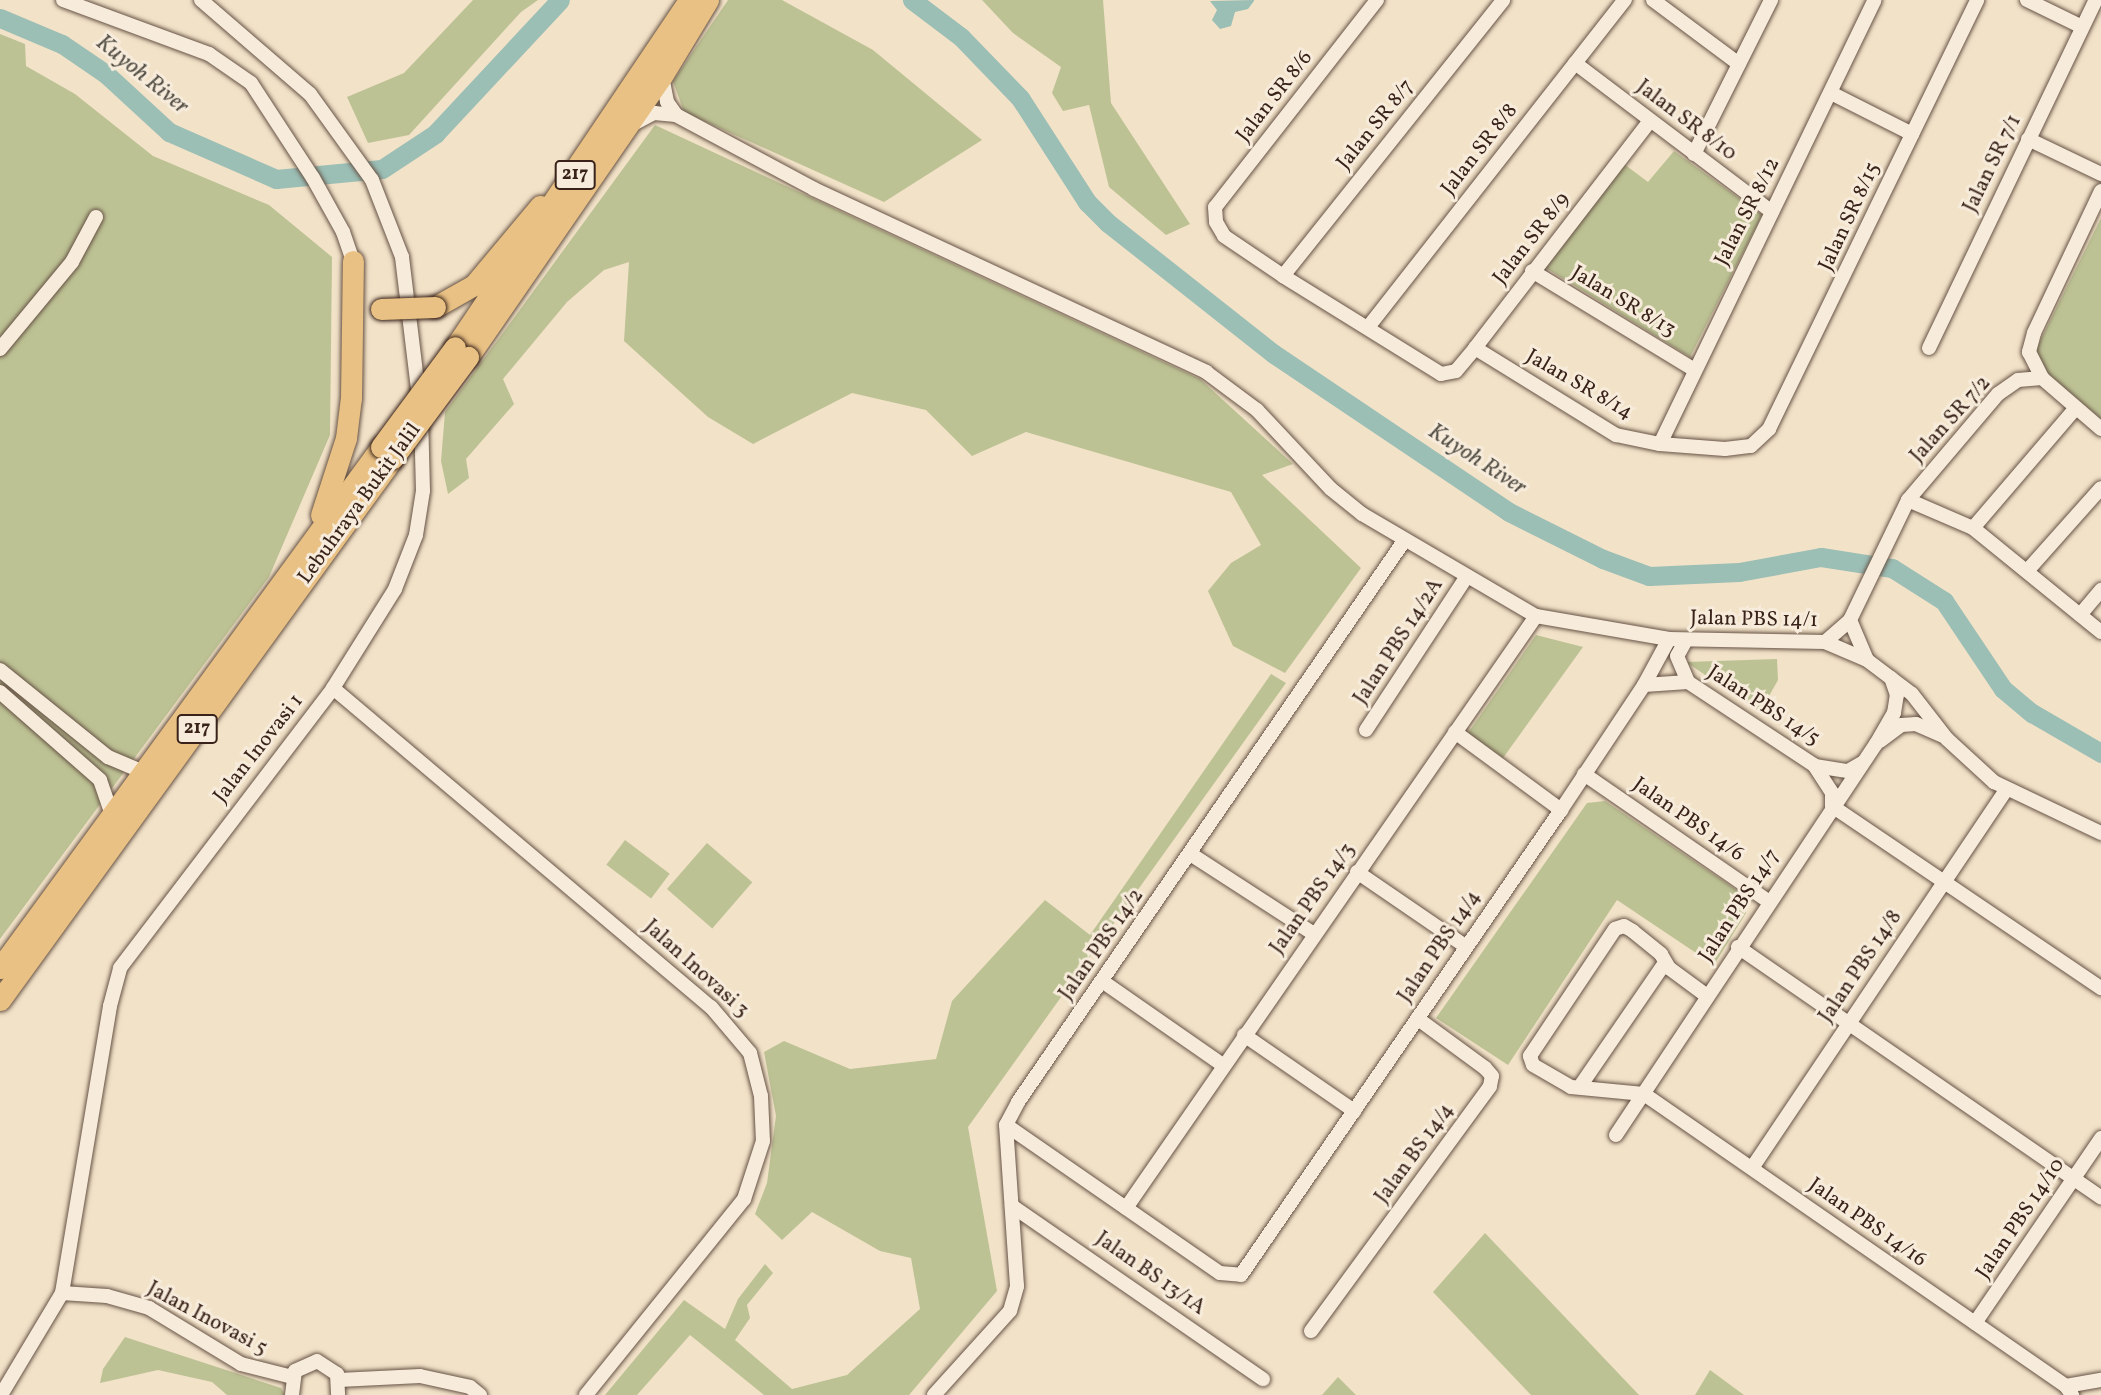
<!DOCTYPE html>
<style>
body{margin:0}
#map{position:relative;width:2101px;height:1395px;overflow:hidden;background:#f2e2c8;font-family:Vollkorn,serif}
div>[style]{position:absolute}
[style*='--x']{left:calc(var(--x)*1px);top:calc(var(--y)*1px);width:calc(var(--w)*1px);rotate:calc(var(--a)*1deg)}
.green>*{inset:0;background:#bdc294;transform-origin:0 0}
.water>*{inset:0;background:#9bbeb5}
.river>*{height:19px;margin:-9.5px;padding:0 9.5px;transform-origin:9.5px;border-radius:9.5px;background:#9bbeb5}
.roads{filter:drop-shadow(0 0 2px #665245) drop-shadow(0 0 2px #665245)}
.minor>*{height:14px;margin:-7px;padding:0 7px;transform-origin:7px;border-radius:7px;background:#f7ecdb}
.highway>*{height:21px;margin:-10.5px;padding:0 10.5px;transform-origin:10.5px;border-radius:10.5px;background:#e9c184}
.bridges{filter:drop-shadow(0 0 2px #382219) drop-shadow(0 0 2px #382219)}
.highway-bridge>*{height:21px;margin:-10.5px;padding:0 10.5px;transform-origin:10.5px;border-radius:10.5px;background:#e9c184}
span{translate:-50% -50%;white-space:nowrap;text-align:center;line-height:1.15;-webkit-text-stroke:6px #f7ecdb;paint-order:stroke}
.shield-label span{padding:2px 5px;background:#f7ecdb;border:2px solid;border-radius:5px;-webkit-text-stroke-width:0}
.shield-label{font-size:19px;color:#382219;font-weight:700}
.street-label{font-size:21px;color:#382219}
.water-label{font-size:23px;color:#565148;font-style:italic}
</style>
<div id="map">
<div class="green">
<div style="clip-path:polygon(473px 0,538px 0,521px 12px,409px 135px,368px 143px,347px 97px,404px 73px)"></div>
<div style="clip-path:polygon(728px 0,782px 0,873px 50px,982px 140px,884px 202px,684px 112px,673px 81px)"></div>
<div style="clip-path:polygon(982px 0,1103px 0,1111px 103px,1190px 224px,1166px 235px,1109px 187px,1089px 105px,1063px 111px,1052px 93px,1061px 67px,1013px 33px)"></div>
<div style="clip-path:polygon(0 34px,25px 44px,26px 66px,75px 94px,153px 156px,269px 205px,332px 257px,330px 435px,269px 577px,0 939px)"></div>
<div style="clip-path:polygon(655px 125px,1200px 379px,1293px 464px,1262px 475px,1361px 568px,1285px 673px,1233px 646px,1208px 591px,1231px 563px,1261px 545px,1231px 492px,1026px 432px,972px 456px,926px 410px,852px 393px,753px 444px,708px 417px,624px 341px,629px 262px,604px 270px,567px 302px,503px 379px,514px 404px,466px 459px,469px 478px,448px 494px,441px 461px,445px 412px)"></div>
<div style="clip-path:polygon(1674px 151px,1762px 215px,1690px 357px,1546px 268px,1624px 164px,1648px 182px)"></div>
<div style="clip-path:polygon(2101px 218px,2101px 419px,2044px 370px,2036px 349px)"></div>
<div style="clip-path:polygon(1536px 635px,1583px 647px,1503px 758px,1468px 733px)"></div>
<div style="clip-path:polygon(1777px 659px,1778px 680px,1760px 712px,1686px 662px)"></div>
<div style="clip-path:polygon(1271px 674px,1286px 683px,968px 1127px,997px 1291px,909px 1395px,764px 1395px,690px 1335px,637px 1395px,605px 1395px,684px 1300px,725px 1329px,738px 1299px,765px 1264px,773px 1273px,747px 1305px,750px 1318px,735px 1340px,792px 1389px,847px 1375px,920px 1309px,911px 1258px,880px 1251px,812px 1212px,782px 1240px,755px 1214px,767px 1183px,776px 1116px,764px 1052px,784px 1041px,850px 1069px,936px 1059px,952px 1001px,1045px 900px,1090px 935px)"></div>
<div style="clip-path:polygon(1605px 801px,1744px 895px,1746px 913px,1714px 965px,1617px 900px,1508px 1065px,1436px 1018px,1587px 803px)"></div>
<div style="left:625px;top:840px;width:56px;height:31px;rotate:37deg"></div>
<div style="left:707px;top:843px;width:60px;height:61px;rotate:41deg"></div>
<div style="clip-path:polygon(1485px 1233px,1639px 1395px,1531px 1395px,1433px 1292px)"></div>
<div style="clip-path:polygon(125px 1337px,281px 1388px,285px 1395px,227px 1395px,212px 1382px,158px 1370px,100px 1383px,103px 1369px)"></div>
<div style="clip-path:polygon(1710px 1370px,1744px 1395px,1695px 1395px)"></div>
<div style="clip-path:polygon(1338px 1377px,1356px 1395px,1322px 1395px)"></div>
</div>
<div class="water">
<div style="clip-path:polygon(1210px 1px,1254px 0,1254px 1px,1248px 9px,1235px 12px,1231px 26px,1220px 29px,1212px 20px,1217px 10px)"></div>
</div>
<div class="river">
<div style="--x:912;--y:0;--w:61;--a:37.1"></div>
<div style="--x:961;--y:37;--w:85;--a:46"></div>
<div style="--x:1020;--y:98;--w:124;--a:57.2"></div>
<div style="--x:1087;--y:202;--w:30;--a:45"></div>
<div style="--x:1108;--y:223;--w:211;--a:38.3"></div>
<div style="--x:1274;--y:354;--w:283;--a:33.9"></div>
<div style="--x:1509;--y:512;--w:105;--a:26.6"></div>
<div style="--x:1603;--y:559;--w:49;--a:20.3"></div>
<div style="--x:1649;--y:576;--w:90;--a:-2.5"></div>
<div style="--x:1739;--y:572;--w:83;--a:-10.4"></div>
<div style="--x:1821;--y:557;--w:72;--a:8.8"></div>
<div style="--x:1892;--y:568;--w:62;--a:32.4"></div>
<div style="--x:1944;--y:601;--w:106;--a:56.2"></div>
<div style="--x:2003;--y:689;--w:38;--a:40"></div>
<div style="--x:2032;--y:713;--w:80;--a:30.1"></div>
<div style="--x:0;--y:18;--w:67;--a:22.8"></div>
<div style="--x:62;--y:44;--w:53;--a:34.3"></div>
<div style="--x:106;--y:74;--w:86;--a:42.6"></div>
<div style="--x:169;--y:132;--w:117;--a:23.7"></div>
<div style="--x:276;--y:179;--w:106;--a:-5.4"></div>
<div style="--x:382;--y:169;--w:64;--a:-33.4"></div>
<div style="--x:435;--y:134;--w:183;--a:-47"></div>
</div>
<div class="roads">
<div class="minor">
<div style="--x:63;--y:0;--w:156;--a:20.3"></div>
<div style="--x:209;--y:54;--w:51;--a:34.6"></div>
<div style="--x:251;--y:83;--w:113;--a:56.9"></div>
<div style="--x:313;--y:178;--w:62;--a:60.9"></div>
<div style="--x:343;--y:232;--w:31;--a:71"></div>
<div style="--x:201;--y:0;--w:144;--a:40.8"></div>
<div style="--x:310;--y:94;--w:106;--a:54.2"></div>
<div style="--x:372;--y:180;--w:83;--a:68.7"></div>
<div style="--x:402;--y:257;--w:141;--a:83.1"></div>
<div style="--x:1377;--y:0;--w:263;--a:128"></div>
<div style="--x:1215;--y:207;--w:15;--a:86"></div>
<div style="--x:1216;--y:222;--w:16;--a:60"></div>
<div style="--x:1224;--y:236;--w:71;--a:34.1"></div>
<div style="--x:1283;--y:276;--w:186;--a:31.8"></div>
<div style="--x:1441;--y:374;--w:15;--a:-11"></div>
<div style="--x:1456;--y:371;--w:30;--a:-50"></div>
<div style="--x:1475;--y:348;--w:287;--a:-52.4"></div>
<div style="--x:1653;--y:0;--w:107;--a:36.7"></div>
<div style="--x:2027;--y:0;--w:61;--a:26.1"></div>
<div style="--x:1575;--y:63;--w:247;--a:37.1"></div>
<div style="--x:662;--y:76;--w:26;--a:79"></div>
<div style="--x:667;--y:102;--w:16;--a:55"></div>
<div style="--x:1831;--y:93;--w:91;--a:26.8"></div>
<div style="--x:633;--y:124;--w:24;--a:-28"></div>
<div style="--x:654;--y:113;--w:22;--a:5"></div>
<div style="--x:676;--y:115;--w:157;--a:28.2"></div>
<div style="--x:814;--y:189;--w:433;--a:25"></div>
<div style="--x:1206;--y:372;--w:64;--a:36.7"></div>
<div style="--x:1257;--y:410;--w:108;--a:46.9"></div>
<div style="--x:1331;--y:489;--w:40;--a:39"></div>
<div style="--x:1362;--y:514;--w:202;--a:30.4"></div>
<div style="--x:1536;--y:616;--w:135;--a:9.8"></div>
<div style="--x:1669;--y:639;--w:156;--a:1.1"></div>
<div style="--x:1825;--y:642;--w:46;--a:23.2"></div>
<div style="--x:1867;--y:660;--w:56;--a:37.1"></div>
<div style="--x:1912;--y:694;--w:57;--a:52.1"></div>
<div style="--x:1947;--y:739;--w:64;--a:42.5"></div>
<div style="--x:1994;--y:782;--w:119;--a:25.5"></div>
<div style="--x:2028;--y:139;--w:81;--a:25.6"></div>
<div style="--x:1694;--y:154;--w:172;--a:-63.4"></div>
<div style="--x:2101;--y:191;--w:157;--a:115.3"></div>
<div style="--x:2034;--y:333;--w:20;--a:105"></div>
<div style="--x:2029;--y:352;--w:29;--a:63"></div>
<div style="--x:2042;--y:378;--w:78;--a:40.8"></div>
<div style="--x:1532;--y:271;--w:188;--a:31.3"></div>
<div style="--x:1283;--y:276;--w:353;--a:-51.4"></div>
<div style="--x:1369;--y:326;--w:415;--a:-51.9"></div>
<div style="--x:1475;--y:348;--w:166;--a:31.7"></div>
<div style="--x:1616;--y:435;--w:45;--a:11.6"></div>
<div style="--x:1660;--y:444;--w:65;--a:4.4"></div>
<div style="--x:1725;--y:449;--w:26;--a:-7"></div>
<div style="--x:1751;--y:446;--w:25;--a:-43"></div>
<div style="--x:1769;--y:429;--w:477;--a:-64.1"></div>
<div style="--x:1929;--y:348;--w:386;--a:-64.4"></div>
<div style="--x:0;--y:349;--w:113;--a:-50.4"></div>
<div style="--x:72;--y:262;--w:51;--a:-61.9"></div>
<div style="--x:1660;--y:444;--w:493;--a:-64.2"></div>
<div style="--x:1908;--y:500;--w:71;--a:23.3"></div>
<div style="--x:1973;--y:528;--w:165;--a:39.1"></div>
<div style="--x:1973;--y:528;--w:158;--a:-49.4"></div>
<div style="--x:2027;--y:571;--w:111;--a:-48.3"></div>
<div style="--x:2080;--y:615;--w:33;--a:-50"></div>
<div style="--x:1850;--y:620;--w:43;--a:67"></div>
<div style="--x:1686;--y:640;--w:18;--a:119"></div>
<div style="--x:1677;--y:656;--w:28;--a:67"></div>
<div style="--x:1688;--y:682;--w:151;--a:33.4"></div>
<div style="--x:1814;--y:765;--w:33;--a:57"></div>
<div style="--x:1832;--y:793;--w:13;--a:90"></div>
<div style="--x:1825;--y:642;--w:33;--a:-41"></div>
<div style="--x:1850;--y:620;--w:133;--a:-64.2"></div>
<div style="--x:1908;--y:500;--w:139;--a:-49.7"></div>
<div style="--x:1998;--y:394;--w:24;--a:-35"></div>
<div style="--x:2018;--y:380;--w:24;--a:-5"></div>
<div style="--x:0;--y:670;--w:139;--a:38.9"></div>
<div style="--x:108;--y:757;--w:39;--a:23"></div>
<div style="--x:1644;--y:685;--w:44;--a:-3.9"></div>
<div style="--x:333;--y:688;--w:495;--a:40.2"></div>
<div style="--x:711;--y:1007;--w:60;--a:49.7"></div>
<div style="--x:750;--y:1053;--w:44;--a:75.7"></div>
<div style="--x:761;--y:1096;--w:45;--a:87.5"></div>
<div style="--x:763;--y:1141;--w:61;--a:108.1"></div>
<div style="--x:744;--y:1199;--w:252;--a:128.9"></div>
<div style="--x:0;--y:692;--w:133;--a:41.3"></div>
<div style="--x:100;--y:780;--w:37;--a:71"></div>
<div style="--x:1366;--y:730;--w:184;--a:-56.7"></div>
<div style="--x:1455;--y:732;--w:132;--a:36.3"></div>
<div style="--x:1880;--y:741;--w:26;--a:-37"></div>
<div style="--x:1901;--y:725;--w:15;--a:-4"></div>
<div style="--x:1916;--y:724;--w:30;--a:24"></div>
<div style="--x:1815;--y:766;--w:33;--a:9"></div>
<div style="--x:1848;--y:771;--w:16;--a:-30"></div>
<div style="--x:1584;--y:774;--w:224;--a:34.6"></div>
<div style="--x:1832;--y:806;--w:325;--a:34.1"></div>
<div style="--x:1192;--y:855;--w:145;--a:32.9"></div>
<div style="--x:1357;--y:872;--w:131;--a:34.4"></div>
<div style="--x:1738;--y:947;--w:441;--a:34.6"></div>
<div style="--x:1102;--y:981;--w:147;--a:34.8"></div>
<div style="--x:1707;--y:996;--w:47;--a:-143.6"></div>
<div style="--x:1669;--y:968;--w:16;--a:-120"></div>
<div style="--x:1661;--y:954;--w:36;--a:-141"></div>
<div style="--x:1633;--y:931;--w:10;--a:-151"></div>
<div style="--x:1624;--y:926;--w:9;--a:162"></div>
<div style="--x:1615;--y:929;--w:153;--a:123.8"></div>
<div style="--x:1530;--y:1056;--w:9;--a:72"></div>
<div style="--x:1533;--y:1065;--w:44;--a:30.1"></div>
<div style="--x:1571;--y:1087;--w:73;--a:5.5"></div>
<div style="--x:1644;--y:1094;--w:513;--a:34.68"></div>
<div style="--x:2066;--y:1386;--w:11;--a:56"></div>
<div style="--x:1244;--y:1035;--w:134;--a:34.6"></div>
<div style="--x:1581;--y:1085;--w:148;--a:-55.5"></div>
<div style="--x:1006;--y:1125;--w:260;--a:34.7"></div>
<div style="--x:1220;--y:1273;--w:21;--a:5"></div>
<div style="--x:1241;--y:1275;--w:564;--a:-55.47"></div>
<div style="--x:1561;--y:810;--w:150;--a:-56.4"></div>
<div style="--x:1644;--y:685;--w:52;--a:-61.5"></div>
<div style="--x:1616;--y:1135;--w:470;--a:-56.4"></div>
<div style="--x:1876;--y:744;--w:36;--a:-60"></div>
<div style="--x:1894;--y:713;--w:18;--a:-81"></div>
<div style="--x:1897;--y:695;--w:18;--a:-109"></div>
<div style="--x:1752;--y:1168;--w:455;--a:-56.1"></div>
<div style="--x:1012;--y:1206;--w:305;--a:34.6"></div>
<div style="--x:1126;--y:1208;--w:720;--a:-55.29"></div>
<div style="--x:62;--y:1293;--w:45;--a:3.8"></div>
<div style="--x:107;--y:1296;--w:44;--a:15.9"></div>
<div style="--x:149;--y:1308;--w:108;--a:31.3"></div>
<div style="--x:241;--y:1364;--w:53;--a:14.3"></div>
<div style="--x:1975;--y:1323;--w:224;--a:-55.7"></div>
<div style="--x:1311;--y:1331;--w:303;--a:-53.8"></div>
<div style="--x:1490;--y:1086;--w:10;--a:-79"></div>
<div style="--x:1492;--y:1076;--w:11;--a:-131"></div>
<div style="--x:1485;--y:1068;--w:84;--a:-143.7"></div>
<div style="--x:339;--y:1380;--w:81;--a:-2.8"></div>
<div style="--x:420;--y:1376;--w:51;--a:12.4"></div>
<div style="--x:470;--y:1387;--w:13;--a:39"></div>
<div style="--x:2066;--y:1386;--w:36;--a:-10"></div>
<div style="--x:1;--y:1395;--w:119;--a:-59.1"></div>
<div style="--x:62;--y:1293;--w:291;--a:-80.5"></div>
<div style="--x:110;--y:1006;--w:39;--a:-75"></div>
<div style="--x:120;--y:968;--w:352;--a:-52.7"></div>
<div style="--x:333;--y:688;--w:117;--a:-57.9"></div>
<div style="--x:395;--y:589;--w:58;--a:-68.7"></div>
<div style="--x:416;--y:535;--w:45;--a:-81"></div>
<div style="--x:423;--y:491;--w:74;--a:-91.5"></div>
<div style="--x:292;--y:1395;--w:24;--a:-83"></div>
<div style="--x:295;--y:1371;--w:24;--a:-24"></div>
<div style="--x:317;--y:1361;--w:24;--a:33"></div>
<div style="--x:337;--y:1374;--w:21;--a:87"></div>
<div style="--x:934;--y:1395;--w:113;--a:-47.9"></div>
<div style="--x:1010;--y:1311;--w:26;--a:-74"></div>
<div style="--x:1017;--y:1286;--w:161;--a:-93.9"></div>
<div style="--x:1006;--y:1125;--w:26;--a:-62"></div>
<div style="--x:1018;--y:1102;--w:681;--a:-55.47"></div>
</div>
<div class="highway">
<div style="--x:435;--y:307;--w:45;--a:-29.4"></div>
<div style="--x:474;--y:285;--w:103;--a:-50.1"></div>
<div style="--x:455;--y:347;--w:419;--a:-56"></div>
<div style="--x:468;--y:357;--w:341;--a:-55.4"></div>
<div style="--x:662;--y:76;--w:89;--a:-58.8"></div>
<div style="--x:321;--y:515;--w:81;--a:-72"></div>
<div style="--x:346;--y:438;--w:39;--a:-83"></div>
<div style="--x:351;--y:399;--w:138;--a:-89.2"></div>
<div style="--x:0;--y:968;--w:645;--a:-53.82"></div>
<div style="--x:0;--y:1000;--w:669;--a:-54.05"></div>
</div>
</div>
<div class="bridges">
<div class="highway-bridge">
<div style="--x:381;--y:309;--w:54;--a:-2.1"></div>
<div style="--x:381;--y:447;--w:124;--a:-53.5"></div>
<div style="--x:393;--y:458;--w:126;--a:-53.4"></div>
</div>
</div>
<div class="shield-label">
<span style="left:575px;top:175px">217</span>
<span style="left:197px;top:729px">217</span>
</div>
<div class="street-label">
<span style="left:1275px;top:97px;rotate:-52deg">Jalan SR 8/6</span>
<span style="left:1686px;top:121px;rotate:37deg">Jalan SR 8/10</span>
<span style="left:1376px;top:125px;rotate:-51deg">Jalan SR 8/7</span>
<span style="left:1480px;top:150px;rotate:-52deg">Jalan SR 8/8</span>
<span style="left:1993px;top:164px;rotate:-64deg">Jalan SR 7/1</span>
<span style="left:1748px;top:212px;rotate:-63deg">Jalan SR 8/12</span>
<span style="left:1850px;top:217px;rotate:-65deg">Jalan SR 8/15</span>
<span style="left:1532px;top:239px;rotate:-52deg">Jalan SR 8/9</span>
<span style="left:1623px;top:302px;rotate:31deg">Jalan SR 8/13</span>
<span style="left:1579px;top:385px;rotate:30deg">Jalan SR 8/14</span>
<span style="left:1951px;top:420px;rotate:-48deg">Jalan SR 7/2</span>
<span style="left:360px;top:504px;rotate:-54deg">Lebuhraya Bukit Jalil</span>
<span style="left:1754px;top:620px;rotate:1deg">Jalan PBS 14/1</span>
<span style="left:1399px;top:642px;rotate:-57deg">Jalan PBS 14/2A</span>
<span style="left:1763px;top:706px;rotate:33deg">Jalan PBS 14/5</span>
<span style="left:259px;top:749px;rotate:-52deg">Jalan Inovasi 1</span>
<span style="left:1688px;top:820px;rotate:35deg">Jalan PBS 14/6</span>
<span style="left:1313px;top:899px;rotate:-55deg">Jalan PBS 14/3</span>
<span style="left:1740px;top:906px;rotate:-57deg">Jalan PBS 14/7</span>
<span style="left:1102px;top:945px;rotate:-55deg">Jalan PBS 14/2</span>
<span style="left:1440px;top:947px;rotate:-56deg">Jalan PBS 14/4</span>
<span style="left:1861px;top:967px;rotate:-56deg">Jalan PBS 14/8</span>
<span style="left:696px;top:969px;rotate:42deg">Jalan Inovasi 3</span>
<span style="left:1415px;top:1154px;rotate:-54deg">Jalan BS 14/4</span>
<span style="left:2021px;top:1219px;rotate:-56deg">Jalan PBS 14/10</span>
<span style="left:1867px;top:1223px;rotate:35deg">Jalan PBS 14/16</span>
<span style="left:1150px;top:1274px;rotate:35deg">Jalan BS 13/1A</span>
<span style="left:207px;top:1319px;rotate:28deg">Jalan Inovasi 5</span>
</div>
<div class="water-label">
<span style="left:142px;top:75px;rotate:39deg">Kuyoh River</span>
<span style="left:1477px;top:460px;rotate:33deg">Kuyoh River</span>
</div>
</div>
